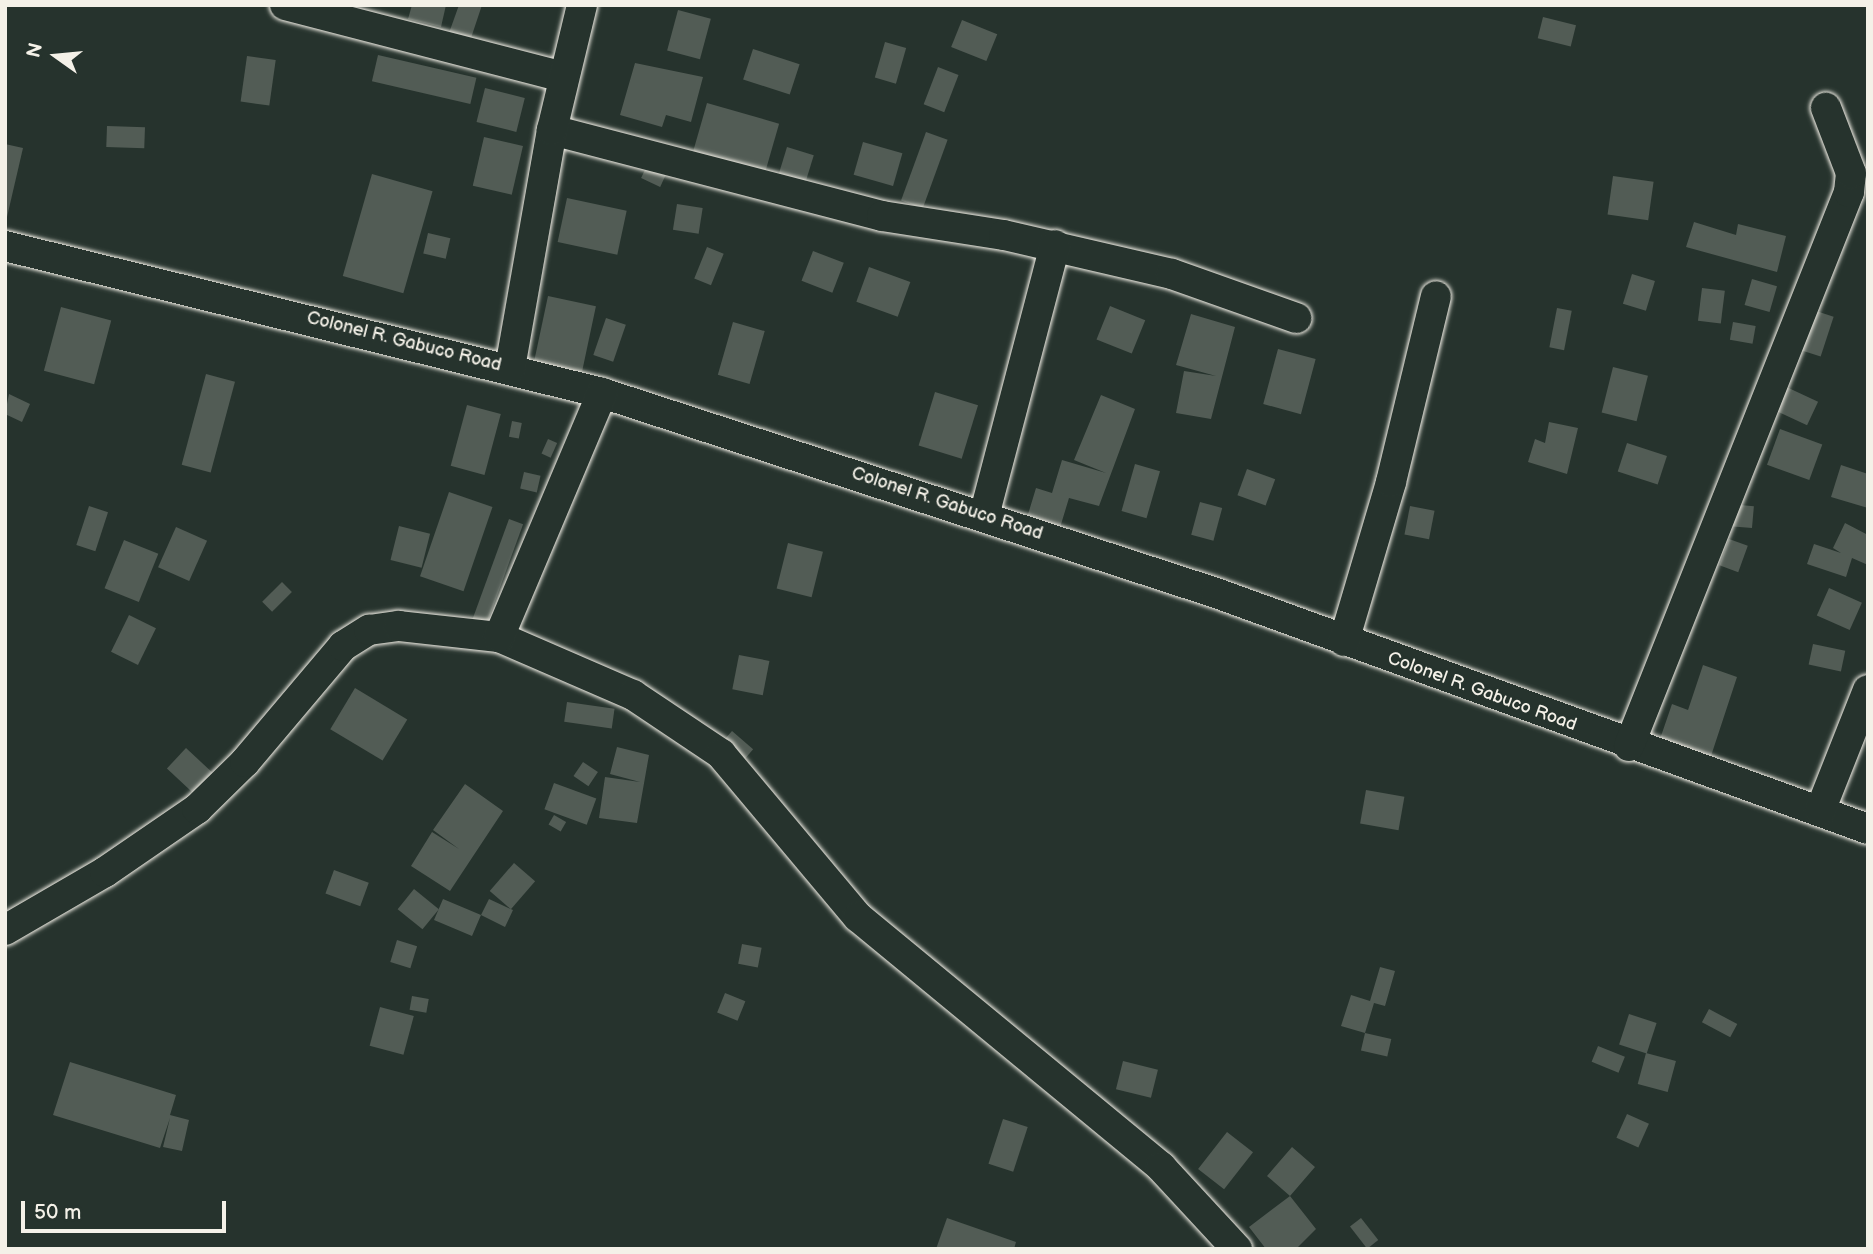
<!DOCTYPE html>
<style>
body{margin:0}
#map{position:relative;width:1873px;height:1254px;overflow:hidden;background:#26332d;font-family:"Balsamiq Sans",sans-serif}
div>[style]{position:absolute}
[style*='--x']{left:calc(var(--x)*1px);top:calc(var(--y)*1px);width:calc(var(--w)*1px);rotate:calc(var(--a)*1deg)}
.building>*{inset:0;background:#525c55;transform-origin:0 0}
.roads{filter:drop-shadow(0 0 2px #f4f1e8) drop-shadow(0 0 2px #f4f1e8)}
.minor>*{height:30px;margin:-15px;padding:0 15px;transform-origin:15px;border-radius:15px;background:#26332d}
span{translate:-50% -50%;white-space:nowrap;text-align:center;line-height:1.15;-webkit-text-stroke:5px #26332d;paint-order:stroke}
.street-label{font-size:18px;color:#f4f1e8}
.frame{position:absolute;inset:0;border:7px solid #f4f1e8;pointer-events:none}
.north{position:absolute;left:21px;top:21px;width:70px;height:70px;-webkit-text-stroke:5px #26332d;paint-order:stroke;rotate:285deg;font-size:19px;font-weight:700;line-height:28px;text-align:center;color:#f4f1e8}
.north::after{content:'';display:block;margin:auto;width:24px;height:32px;background:#f4f1e8;clip-path:polygon(50% 0,100% 100%,50% 72%,0 100%)}
.scale{position:absolute;left:21px;top:1201px;width:205px;height:32px;box-sizing:border-box;border:4px solid #f4f1e8;border-top:0;padding-left:9px;font-size:21px;line-height:24px;white-space:nowrap;color:#f4f1e8;-webkit-text-stroke:5px #26332d;paint-order:stroke}
</style>
<div id="map">
<div class="building">
<div style="clip-path:polygon(412px 5px,446px 5px,441px 27px,408px 19px)"></div>
<div style="clip-path:polygon(459px 5px,482px 5px,470px 41px,449px 33px)"></div>
<div style="left:678px;top:10px;width:34px;height:42px;rotate:15deg"></div>
<div style="left:1543px;top:17px;width:34px;height:22px;rotate:14deg"></div>
<div style="left:962px;top:20px;width:38px;height:29px;rotate:22deg"></div>
<div style="left:885px;top:42px;width:22px;height:37px;rotate:16deg"></div>
<div style="left:753px;top:49px;width:49px;height:32px;rotate:18deg"></div>
<div style="left:378px;top:55px;width:101px;height:27px;rotate:13deg"></div>
<div style="left:247px;top:56px;width:29px;height:46px;rotate:8deg"></div>
<div style="clip-path:polygon(635px 63px,703px 77px,691px 122px,666px 115px,662px 127px,620px 115px)"></div>
<div style="left:938px;top:67px;width:22px;height:40px;rotate:21deg"></div>
<div style="left:485px;top:88px;width:41px;height:35px;rotate:14deg"></div>
<div style="left:707px;top:103px;width:75px;height:54px;rotate:16deg"></div>
<div style="left:107px;top:126px;width:38px;height:21px;rotate:2deg"></div>
<div style="left:926px;top:132px;width:23px;height:73px;rotate:20deg"></div>
<div style="left:484px;top:137px;width:40px;height:50px;rotate:13deg"></div>
<div style="left:863px;top:142px;width:41px;height:34px;rotate:16deg"></div>
<div style="clip-path:polygon(5px 144px,23px 148px,7px 217px,5px 216px)"></div>
<div style="left:787px;top:147px;width:28px;height:31px;rotate:17deg"></div>
<div style="left:650px;top:159px;width:21px;height:21px;rotate:25deg"></div>
<div style="left:372px;top:174px;width:63px;height:106px;rotate:16deg"></div>
<div style="left:1613px;top:176px;width:41px;height:39px;rotate:8deg"></div>
<div style="left:567px;top:198px;width:61px;height:45px;rotate:12deg"></div>
<div style="left:677px;top:204px;width:26px;height:26px;rotate:9deg"></div>
<div style="clip-path:polygon(1694px 222px,1736px 235px,1738px 224px,1786px 236px,1777px 272px,1686px 247px)"></div>
<div style="left:428px;top:233px;width:23px;height:21px;rotate:13deg"></div>
<div style="left:707px;top:247px;width:18px;height:34px;rotate:22deg"></div>
<div style="left:813px;top:251px;width:33px;height:32px;rotate:21deg"></div>
<div style="left:869px;top:267px;width:44px;height:37px;rotate:20deg"></div>
<div style="left:1632px;top:274px;width:24px;height:31px;rotate:17deg"></div>
<div style="left:1752px;top:279px;width:26px;height:27px;rotate:16deg"></div>
<div style="left:1702px;top:288px;width:23px;height:33px;rotate:7deg"></div>
<div style="left:548px;top:296px;width:49px;height:71px;rotate:12deg"></div>
<div style="left:1110px;top:306px;width:38px;height:36px;rotate:22deg"></div>
<div style="left:61px;top:307px;width:52px;height:66px;rotate:15deg"></div>
<div style="left:1557px;top:308px;width:15px;height:40px;rotate:11deg"></div>
<div style="left:1807px;top:308px;width:28px;height:42px;rotate:18deg"></div>
<div style="clip-path:polygon(1191px 314px,1235px 327px,1211px 419px,1176px 413px,1184px 371px,1216px 376px,1176px 365px)"></div>
<div style="left:606px;top:318px;width:21px;height:39px;rotate:19deg"></div>
<div style="left:733px;top:322px;width:33px;height:55px;rotate:16deg"></div>
<div style="left:1733px;top:322px;width:23px;height:18px;rotate:10deg"></div>
<div style="left:1278px;top:349px;width:39px;height:57px;rotate:15deg"></div>
<div style="left:1613px;top:367px;width:36px;height:47px;rotate:14deg"></div>
<div style="left:206px;top:374px;width:30px;height:94px;rotate:15deg"></div>
<div style="left:1780px;top:384px;width:42px;height:26px;rotate:25deg"></div>
<div style="left:935px;top:392px;width:45px;height:56px;rotate:17deg"></div>
<div style="clip-path:polygon(9px 394px,30px 404px,22px 422px,5px 414px)"></div>
<div style="clip-path:polygon(1101px 395px,1135px 409px,1099px 506px,1069px 498px,1059px 531px,1026px 521px,1036px 488px,1052px 493px,1062px 460px,1106px 473px,1074px 460px)"></div>
<div style="left:467px;top:405px;width:35px;height:63px;rotate:15deg"></div>
<div style="left:512px;top:421px;width:10px;height:16px;rotate:11deg"></div>
<div style="clip-path:polygon(1549px 422px,1578px 428px,1567px 474px,1528px 462px,1535px 439px,1545px 443px)"></div>
<div style="left:1780px;top:429px;width:45px;height:38px;rotate:20deg"></div>
<div style="left:548px;top:439px;width:10px;height:16px;rotate:24deg"></div>
<div style="left:1627px;top:443px;width:42px;height:30px;rotate:18deg"></div>
<div style="left:1135px;top:464px;width:26px;height:49px;rotate:16deg"></div>
<div style="clip-path:polygon(1841px 465px,1868px 474px,1868px 508px,1831px 497px)"></div>
<div style="left:1247px;top:469px;width:30px;height:28px;rotate:20deg"></div>
<div style="left:524px;top:472px;width:17px;height:17px;rotate:13deg"></div>
<div style="left:449px;top:492px;width:46px;height:89px;rotate:19deg"></div>
<div style="left:1200px;top:502px;width:23px;height:34px;rotate:15deg"></div>
<div style="left:1729px;top:504px;width:25px;height:22px;rotate:5deg"></div>
<div style="left:89px;top:506px;width:20px;height:41px;rotate:18deg"></div>
<div style="left:1410px;top:506px;width:25px;height:29px;rotate:11deg"></div>
<div style="left:509px;top:519px;width:15px;height:111px;rotate:20deg"></div>
<div style="clip-path:polygon(1845px 523px,1868px 535px,1868px 565px,1852px 558px,1846px 577px,1807px 564px,1814px 544px,1841px 553px,1833px 548px)"></div>
<div style="left:399px;top:526px;width:32px;height:35px;rotate:14deg"></div>
<div style="left:176px;top:527px;width:34px;height:44px;rotate:24deg"></div>
<div style="left:1729px;top:539px;width:20px;height:28px;rotate:20deg"></div>
<div style="left:124px;top:540px;width:37px;height:52px;rotate:22deg"></div>
<div style="left:788px;top:543px;width:36px;height:47px;rotate:14deg"></div>
<div style="left:282px;top:582px;width:14px;height:28px;rotate:45deg"></div>
<div style="left:1829px;top:588px;width:36px;height:30px;rotate:24deg"></div>
<div style="left:129px;top:615px;width:30px;height:41px;rotate:26deg"></div>
<div style="left:1813px;top:644px;width:33px;height:21px;rotate:12deg"></div>
<div style="left:739px;top:655px;width:31px;height:35px;rotate:11deg"></div>
<div style="clip-path:polygon(1703px 665px,1737px 677px,1711px 756px,1660px 739px,1672px 704px,1688px 710px)"></div>
<div style="left:355px;top:688px;width:61px;height:48px;rotate:31deg"></div>
<div style="left:567px;top:702px;width:48px;height:20px;rotate:8deg"></div>
<div style="left:732px;top:731px;width:28px;height:15px;rotate:41deg"></div>
<div style="clip-path:polygon(617px 747px,649px 755px,637px 823px,599px 818px,605px 777px,640px 782px,610px 774px)"></div>
<div style="left:186px;top:748px;width:37px;height:28px;rotate:43deg"></div>
<div style="left:583px;top:762px;width:18px;height:17px;rotate:34deg"></div>
<div style="left:554px;top:783px;width:45px;height:28px;rotate:20deg"></div>
<div style="clip-path:polygon(465px 784px,503px 811px,450px 891px,411px 866px,432px 832px,459px 849px,433px 830px)"></div>
<div style="left:1366px;top:790px;width:39px;height:34px;rotate:10deg"></div>
<div style="left:554px;top:815px;width:14px;height:11px;rotate:30deg"></div>
<div style="left:514px;top:863px;width:28px;height:37px;rotate:41deg"></div>
<div style="left:334px;top:870px;width:37px;height:25px;rotate:20deg"></div>
<div style="left:414px;top:889px;width:32px;height:26px;rotate:39deg"></div>
<div style="clip-path:polygon(443px 899px,481px 915px,489px 899px,513px 910px,505px 927px,481px 915px,472px 936px,434px 920px)"></div>
<div style="left:397px;top:940px;width:21px;height:23px;rotate:17deg"></div>
<div style="left:742px;top:944px;width:20px;height:20px;rotate:11deg"></div>
<div style="clip-path:polygon(1380px 967px,1395px 971px,1385px 1006px,1374px 1003px,1365px 1033px,1341px 1026px,1351px 995px,1370px 1001px)"></div>
<div style="left:725px;top:993px;width:22px;height:21px;rotate:22deg"></div>
<div style="left:412px;top:996px;width:17px;height:14px;rotate:10deg"></div>
<div style="left:380px;top:1007px;width:35px;height:40px;rotate:15deg"></div>
<div style="left:1709px;top:1009px;width:32px;height:15px;rotate:28deg"></div>
<div style="left:1629px;top:1014px;width:29px;height:32px;rotate:18deg"></div>
<div style="left:1365px;top:1033px;width:27px;height:18px;rotate:13deg"></div>
<div style="left:1598px;top:1046px;width:29px;height:17px;rotate:22deg"></div>
<div style="left:1646px;top:1053px;width:31px;height:32px;rotate:15deg"></div>
<div style="left:1123px;top:1061px;width:36px;height:29px;rotate:14deg"></div>
<div style="clip-path:polygon(70px 1062px,176px 1095px,170px 1115px,189px 1120px,182px 1151px,163px 1147px,170px 1118px,160px 1148px,53px 1115px)"></div>
<div style="left:1627px;top:1114px;width:24px;height:26px;rotate:24deg"></div>
<div style="left:1003px;top:1119px;width:26px;height:47px;rotate:18deg"></div>
<div style="left:1227px;top:1132px;width:33px;height:47px;rotate:38deg"></div>
<div style="clip-path:polygon(1292px 1147px,1315px 1167px,1290px 1196px,1316px 1229px,1296px 1249px,1266px 1249px,1249px 1227px,1290px 1196px,1267px 1176px)"></div>
<div style="clip-path:polygon(947px 1218px,1016px 1242px,1014px 1249px,936px 1249px)"></div>
<div style="left:1361px;top:1218px;width:28px;height:14px;rotate:52deg"></div>
</div>
<div class="roads">
<div class="minor">
<div style="--x:285;--y:5;--w:288;--a:14.5"></div>
<div style="--x:552;--y:130;--w:341;--a:14.6"></div>
<div style="--x:882;--y:216;--w:123;--a:8.9"></div>
<div style="--x:1004;--y:235;--w:172;--a:13.1"></div>
<div style="--x:1172;--y:274;--w:132;--a:19.5"></div>
<div style="--x:5;--y:246;--w:615;--a:13.83"></div>
<div style="--x:602;--y:393;--w:646;--a:18.04"></div>
<div style="--x:1216;--y:593;--w:693;--a:19.9"></div>
<div style="--x:510;--y:368;--w:242;--a:-80"></div>
<div style="--x:552;--y:130;--w:129;--a:-76.5"></div>
<div style="--x:984;--y:516;--w:280;--a:-75.3"></div>
<div style="--x:499;--y:637;--w:146;--a:23.4"></div>
<div style="--x:633;--y:695;--w:106;--a:33.8"></div>
<div style="--x:721;--y:754;--w:213;--a:50"></div>
<div style="--x:858;--y:917;--w:393;--a:39.5"></div>
<div style="--x:1161;--y:1167;--w:112;--a:47.2"></div>
<div style="--x:1344;--y:641;--w:166;--a:-73.5"></div>
<div style="--x:1391;--y:482;--w:191;--a:-76.4"></div>
<div style="--x:1629;--y:746;--w:596;--a:-68.34"></div>
<div style="--x:1849;--y:192;--w:19;--a:-84"></div>
<div style="--x:1851;--y:173;--w:70;--a:-111"></div>
<div style="--x:1820;--y:811;--w:130;--a:-68.4"></div>
<div style="--x:5;--y:930;--w:116;--a:-30.1"></div>
<div style="--x:105;--y:872;--w:112;--a:-34.4"></div>
<div style="--x:197;--y:809;--w:67;--a:-44.4"></div>
<div style="--x:245;--y:762;--w:152;--a:-49.8"></div>
<div style="--x:343;--y:646;--w:31;--a:-32"></div>
<div style="--x:369;--y:630;--w:30;--a:-8"></div>
<div style="--x:399;--y:626;--w:101;--a:6.3"></div>
<div style="--x:499;--y:637;--w:265;--a:-67.1"></div>
</div>
</div>
<div class="street-label">
<span style="left:404px;top:342px;rotate:14deg">Colonel R. Gabuco Road</span>
<span style="left:947px;top:504px;rotate:18deg">Colonel R. Gabuco Road</span>
<span style="left:1482px;top:692px;rotate:20deg">Colonel R. Gabuco Road</span>
</div>
<div class="frame"></div>
<div class="north">N</div>
<div class="scale">50 m</div>
</div>
